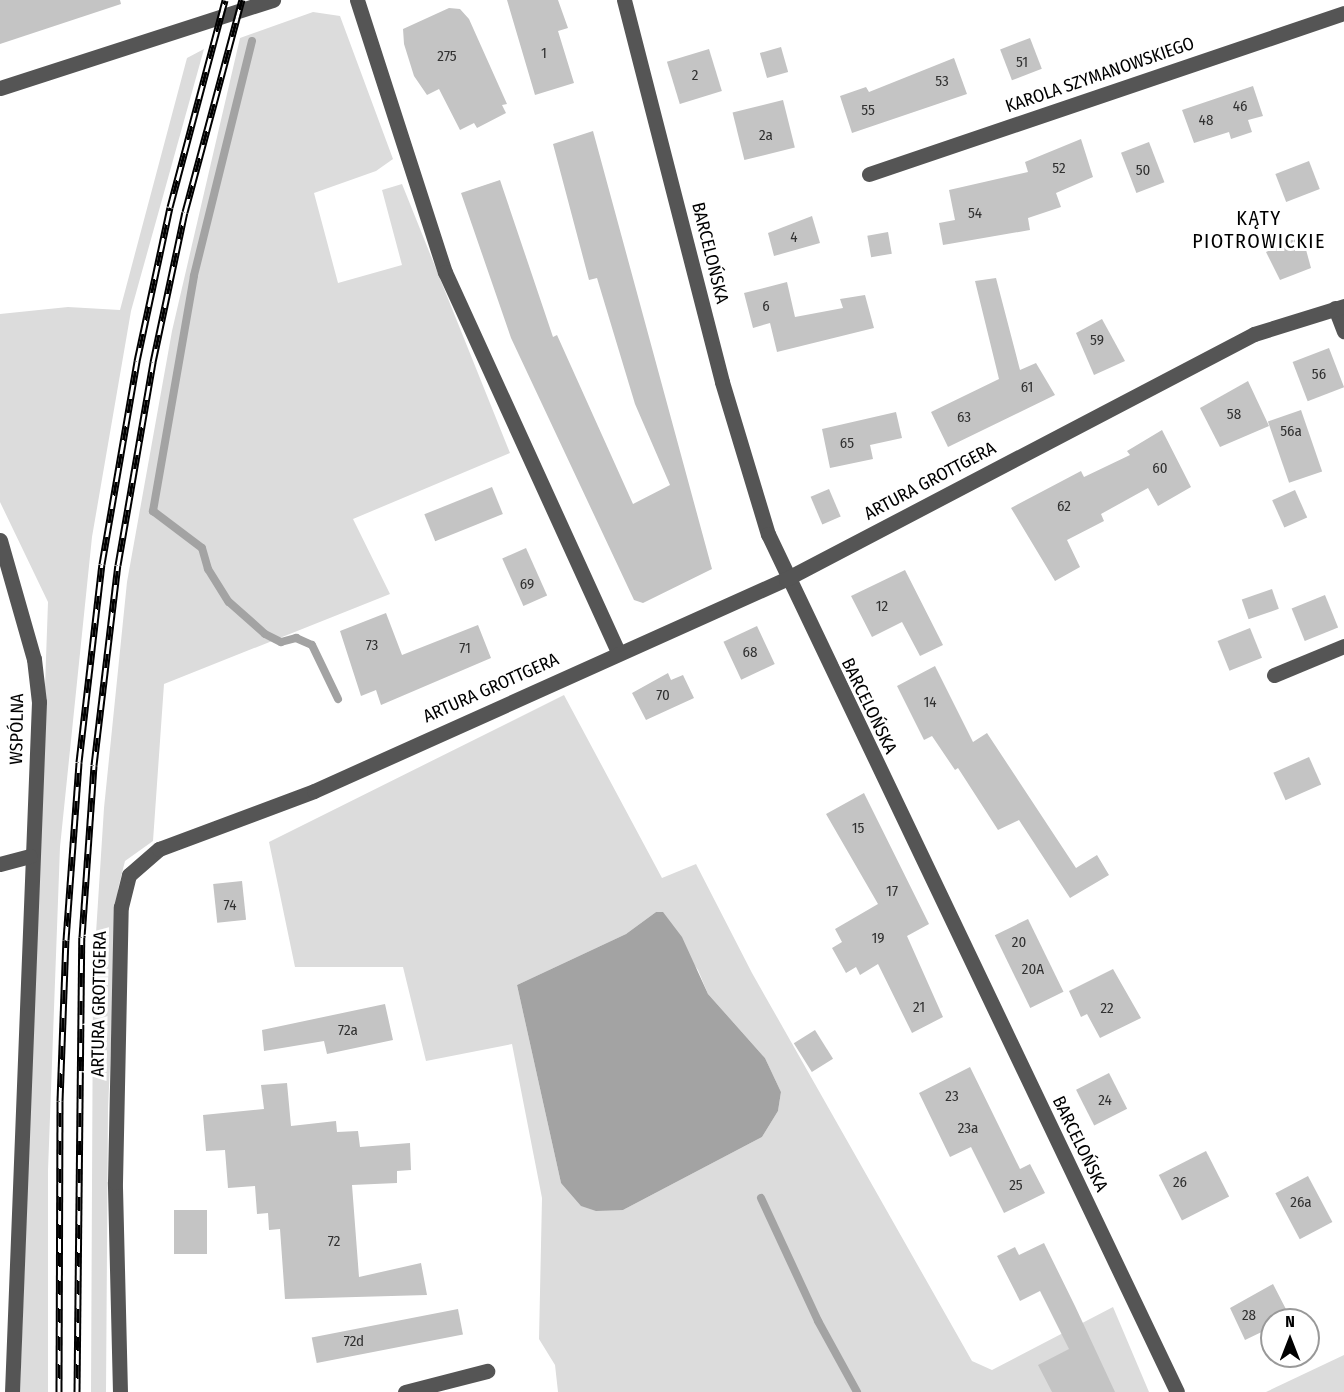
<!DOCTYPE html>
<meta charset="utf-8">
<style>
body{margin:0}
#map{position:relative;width:1344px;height:1392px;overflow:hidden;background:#fff;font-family:"Fira Sans Condensed",sans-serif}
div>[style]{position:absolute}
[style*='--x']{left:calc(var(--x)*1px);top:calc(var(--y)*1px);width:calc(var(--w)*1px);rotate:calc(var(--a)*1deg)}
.green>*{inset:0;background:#dcdcdc}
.water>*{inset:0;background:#a3a3a3}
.stream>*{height:8px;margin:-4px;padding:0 4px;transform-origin:4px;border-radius:4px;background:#a3a3a3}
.building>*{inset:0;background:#c4c4c4;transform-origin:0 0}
.minor>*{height:15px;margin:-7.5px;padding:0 7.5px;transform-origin:7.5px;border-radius:7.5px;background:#555}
.rail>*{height:7px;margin-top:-3.5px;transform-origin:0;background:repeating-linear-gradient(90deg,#fff 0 14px,#000 0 28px);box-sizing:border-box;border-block:2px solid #000}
span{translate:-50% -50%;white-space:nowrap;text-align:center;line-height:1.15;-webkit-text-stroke:6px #fff;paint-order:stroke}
.number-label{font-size:15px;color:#313131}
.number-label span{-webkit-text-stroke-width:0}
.street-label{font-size:18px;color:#000}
.neighbourhood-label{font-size:20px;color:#000;letter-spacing:1.5px}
.north{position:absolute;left:1260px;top:1308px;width:60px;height:60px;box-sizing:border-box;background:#fff;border:2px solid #999;border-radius:50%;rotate:0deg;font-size:16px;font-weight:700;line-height:24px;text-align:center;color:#000}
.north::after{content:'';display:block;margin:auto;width:21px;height:27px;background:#000;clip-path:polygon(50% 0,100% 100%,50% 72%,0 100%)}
</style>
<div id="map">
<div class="green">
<div style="clip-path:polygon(313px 12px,340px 16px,393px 159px,376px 171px,314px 193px,338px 283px,402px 265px,382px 190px,402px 184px,510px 453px,353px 519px,390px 594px,164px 684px,153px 841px,125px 861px,118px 889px,108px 1109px,106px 1392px,91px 1392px,93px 980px,104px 808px,127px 582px,172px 331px,240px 38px)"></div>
<div style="clip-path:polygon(204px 49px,131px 311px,92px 537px,60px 847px,48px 1171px,48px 1392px,20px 1392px,48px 602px,0 502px,0 314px,68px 307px,120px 310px,187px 58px)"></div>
<div style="clip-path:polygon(evenodd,564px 695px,662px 878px,696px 864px,752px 973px,972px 1361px,992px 1370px,1113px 1307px,1149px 1392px,558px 1392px,555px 1365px,539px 1339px,542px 1198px,512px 1044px,426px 1061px,403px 967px,295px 967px,269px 842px,564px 695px,656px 912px,698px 970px,708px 994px,765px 1058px,781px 1092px,778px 1111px,762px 1137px,623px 1210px,561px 1183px,517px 985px,626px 934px,656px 912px)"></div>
<div style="clip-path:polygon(1344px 1355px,1344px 1392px,1266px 1392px)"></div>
</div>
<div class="water">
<div style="clip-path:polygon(656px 912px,663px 912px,682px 937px,708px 994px,765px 1058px,781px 1092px,778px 1111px,762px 1137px,623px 1210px,596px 1211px,581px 1206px,561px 1183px,517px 985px,626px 934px)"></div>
</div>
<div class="stream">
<div style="--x:252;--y:41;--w:242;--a:103.9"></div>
<div style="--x:194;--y:276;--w:239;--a:99.9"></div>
<div style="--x:153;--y:511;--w:61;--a:37.1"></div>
<div style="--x:202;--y:548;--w:22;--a:74"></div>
<div style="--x:208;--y:569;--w:39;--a:58"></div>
<div style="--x:229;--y:602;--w:48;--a:41.6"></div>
<div style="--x:265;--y:634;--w:18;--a:27"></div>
<div style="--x:281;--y:642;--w:16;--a:-15"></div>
<div style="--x:296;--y:638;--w:17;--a:24"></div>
<div style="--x:312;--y:645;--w:60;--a:64.3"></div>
<div style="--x:761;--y:1198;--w:136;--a:65.1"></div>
<div style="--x:818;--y:1321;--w:81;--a:61.2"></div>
</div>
<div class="building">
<div style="clip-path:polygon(0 0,120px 0,121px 4px,0 44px)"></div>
<div style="clip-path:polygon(507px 0,558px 0,568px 28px,558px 31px,574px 83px,535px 95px)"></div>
<div style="clip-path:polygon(449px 8px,460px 9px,469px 19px,507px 104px,502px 105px,506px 113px,477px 128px,474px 123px,460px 130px,439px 89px,427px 95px,414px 76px,404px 44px,403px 29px)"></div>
<div style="left:1030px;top:38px;width:33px;height:32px;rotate:69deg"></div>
<div style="left:781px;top:47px;width:26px;height:22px;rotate:74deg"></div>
<div style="left:709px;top:49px;width:44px;height:44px;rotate:73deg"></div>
<div style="clip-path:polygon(954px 58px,967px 94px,852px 133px,840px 96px,866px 87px,869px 92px)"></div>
<div style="clip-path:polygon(1253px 86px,1263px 116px,1248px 120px,1252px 132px,1231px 139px,1229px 132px,1194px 143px,1182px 110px)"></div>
<div style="left:783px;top:100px;width:49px;height:52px;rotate:76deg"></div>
<div style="clip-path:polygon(593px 131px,712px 569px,643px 603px,634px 600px,511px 338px,461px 193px,500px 180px,553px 337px,557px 335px,633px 504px,670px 485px,635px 404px,597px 278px,589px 280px,553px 144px)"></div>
<div style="clip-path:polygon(1081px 139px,1093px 177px,1056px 193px,1061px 207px,1028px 218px,1030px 230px,943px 245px,939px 223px,955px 220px,949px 190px,1028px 172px,1025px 162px)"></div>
<div style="left:1149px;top:142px;width:43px;height:30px;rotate:69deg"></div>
<div style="left:1309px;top:161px;width:30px;height:36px;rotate:69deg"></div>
<div style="clip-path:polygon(812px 216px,820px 243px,774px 256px,768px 233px)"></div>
<div style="left:888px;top:232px;width:22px;height:21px;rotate:80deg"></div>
<div style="clip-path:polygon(1302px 235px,1311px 268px,1280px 280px,1266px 252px)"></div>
<div style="clip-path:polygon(996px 278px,1020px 370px,1036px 363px,1055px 395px,948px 447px,931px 412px,999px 379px,975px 281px)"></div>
<div style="clip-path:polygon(787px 282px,795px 317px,843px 308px,840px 299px,865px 295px,874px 328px,777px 352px,770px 323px,753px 328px,744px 293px)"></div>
<div style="clip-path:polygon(1102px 319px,1125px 361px,1094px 375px,1076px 333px)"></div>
<div style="left:1329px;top:348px;width:42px;height:39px;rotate:69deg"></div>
<div style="clip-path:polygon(1248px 381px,1269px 426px,1220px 447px,1200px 408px)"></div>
<div style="left:1301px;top:410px;width:65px;height:35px;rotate:71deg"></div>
<div style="clip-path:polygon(896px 412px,902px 438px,870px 445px,873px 459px,830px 468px,822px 429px)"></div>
<div style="clip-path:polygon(1162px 430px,1191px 487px,1158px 506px,1148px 488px,1101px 514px,1104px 521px,1067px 540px,1080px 567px,1055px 581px,1011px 508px,1081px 471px,1084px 477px,1130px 455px,1127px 451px)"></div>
<div style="left:492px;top:487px;width:29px;height:73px;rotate:68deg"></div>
<div style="left:829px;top:489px;width:30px;height:20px;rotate:67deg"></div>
<div style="left:1295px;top:490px;width:30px;height:25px;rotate:66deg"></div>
<div style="left:526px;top:548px;width:52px;height:26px;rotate:66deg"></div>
<div style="clip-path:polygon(905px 570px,943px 645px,920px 656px,902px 622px,872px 637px,851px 596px)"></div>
<div style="left:1272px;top:589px;width:21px;height:32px;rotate:71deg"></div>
<div style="left:1325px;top:595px;width:35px;height:36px;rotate:68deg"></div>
<div style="clip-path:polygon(386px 613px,402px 655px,478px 625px,491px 658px,381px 705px,376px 690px,361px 696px,340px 631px)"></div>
<div style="left:757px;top:626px;width:42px;height:37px;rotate:65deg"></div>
<div style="left:1250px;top:628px;width:32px;height:35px;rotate:68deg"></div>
<div style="clip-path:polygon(935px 666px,973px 742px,987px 733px,1076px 868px,1097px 855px,1109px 875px,1070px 898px,1019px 820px,998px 830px,958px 768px,955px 770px,932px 736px,924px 740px,897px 686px)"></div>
<div style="clip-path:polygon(668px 673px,671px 680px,683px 675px,694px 698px,646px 720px,632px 693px)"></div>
<div style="left:1309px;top:757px;width:30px;height:39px;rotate:66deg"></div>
<div style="clip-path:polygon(864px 793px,929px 924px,907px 936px,943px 1017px,912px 1033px,878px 964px,860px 975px,856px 967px,846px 973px,832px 948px,842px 942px,835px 929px,878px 904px,826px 814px)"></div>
<div style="left:242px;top:881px;width:39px;height:29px;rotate:84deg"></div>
<div style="left:1028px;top:919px;width:81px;height:37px;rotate:64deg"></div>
<div style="clip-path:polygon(1113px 969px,1141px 1018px,1100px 1038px,1087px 1014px,1081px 1017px,1069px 991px)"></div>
<div style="clip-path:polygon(385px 1004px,393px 1040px,327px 1054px,324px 1041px,264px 1051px,262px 1030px)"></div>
<div style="left:815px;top:1030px;width:34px;height:25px;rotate:58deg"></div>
<div style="clip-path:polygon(970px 1067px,1020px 1169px,1030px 1164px,1045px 1193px,1004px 1213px,971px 1147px,950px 1157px,919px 1093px)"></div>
<div style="left:1109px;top:1073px;width:40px;height:37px;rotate:63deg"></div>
<div style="clip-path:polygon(287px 1083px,291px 1126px,336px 1121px,337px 1132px,358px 1131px,360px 1147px,410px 1143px,411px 1170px,397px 1171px,397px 1183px,352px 1185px,359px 1277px,421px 1263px,427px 1295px,285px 1299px,280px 1229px,269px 1230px,268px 1213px,257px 1214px,255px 1186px,228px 1188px,225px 1150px,206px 1151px,203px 1115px,264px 1109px,261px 1085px)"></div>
<div style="left:1206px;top:1151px;width:51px;height:53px;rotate:63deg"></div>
<div style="left:1308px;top:1176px;width:52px;height:37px;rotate:62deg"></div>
<div style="left:174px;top:1210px;width:33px;height:44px"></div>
<div style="clip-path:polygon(1044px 1243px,1075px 1306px,1115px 1392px,1052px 1392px,1038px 1365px,1069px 1349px,1040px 1291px,1020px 1301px,997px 1256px,1015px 1247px,1019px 1255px)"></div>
<div style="clip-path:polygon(1273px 1284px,1290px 1317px,1272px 1320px,1272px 1327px,1245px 1340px,1230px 1308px)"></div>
<div style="left:458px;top:1309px;width:26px;height:149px;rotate:79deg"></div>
</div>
<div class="minor">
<div style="--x:357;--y:0;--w:286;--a:72.1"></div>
<div style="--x:445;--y:272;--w:419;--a:65.5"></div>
<div style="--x:624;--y:0;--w:394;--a:75.6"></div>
<div style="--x:722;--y:382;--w:159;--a:73.2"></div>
<div style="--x:768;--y:534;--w:950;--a:64.51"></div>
<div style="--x:0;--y:88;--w:287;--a:-17.9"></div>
<div style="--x:869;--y:174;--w:502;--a:-18.72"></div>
<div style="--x:1335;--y:308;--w:25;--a:69"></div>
<div style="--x:0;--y:540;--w:124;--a:74.1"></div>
<div style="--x:34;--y:659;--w:43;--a:83.4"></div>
<div style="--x:39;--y:702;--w:691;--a:92.24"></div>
<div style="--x:1274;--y:675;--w:76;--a:-22.5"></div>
<div style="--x:0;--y:864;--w:31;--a:-15"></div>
<div style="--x:120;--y:1392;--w:210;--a:-91.4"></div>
<div style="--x:115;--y:1182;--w:275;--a:-88.8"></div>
<div style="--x:121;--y:907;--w:33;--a:-76"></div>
<div style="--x:129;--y:875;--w:40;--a:-41"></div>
<div style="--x:159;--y:849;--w:165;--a:-20.5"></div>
<div style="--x:314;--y:791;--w:517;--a:-24.19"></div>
<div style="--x:786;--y:579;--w:528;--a:-27.63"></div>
<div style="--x:1254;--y:334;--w:94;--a:-17.3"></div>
<div style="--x:405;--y:1392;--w:85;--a:-14.4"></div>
</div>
<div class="rail">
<div style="--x:59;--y:1392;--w:291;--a:-89.8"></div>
<div style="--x:60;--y:1101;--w:161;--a:-87.9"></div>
<div style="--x:66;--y:940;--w:178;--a:-85.8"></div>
<div style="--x:79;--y:762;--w:199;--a:-83.4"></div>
<div style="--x:102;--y:564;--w:206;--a:-80.2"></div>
<div style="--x:137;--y:361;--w:157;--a:-77.9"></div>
<div style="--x:170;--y:207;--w:214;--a:-75.1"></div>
<div style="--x:77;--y:1392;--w:455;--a:-89.4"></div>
<div style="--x:82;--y:937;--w:172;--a:-86"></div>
<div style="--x:94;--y:765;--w:201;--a:-83.2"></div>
<div style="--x:118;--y:565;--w:206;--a:-80.2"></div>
<div style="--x:153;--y:362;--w:153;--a:-78"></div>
<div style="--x:185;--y:212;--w:220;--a:-75"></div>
</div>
<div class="number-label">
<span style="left:544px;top:54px">1</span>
<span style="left:447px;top:57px">275</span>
<span style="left:1022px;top:63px">51</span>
<span style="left:695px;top:76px">2</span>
<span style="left:942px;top:82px">53</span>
<span style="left:1240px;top:107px">46</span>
<span style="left:868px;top:111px">55</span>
<span style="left:1206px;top:121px">48</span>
<span style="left:766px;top:136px">2a</span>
<span style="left:1059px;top:169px">52</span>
<span style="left:1143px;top:171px">50</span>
<span style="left:975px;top:214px">54</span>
<span style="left:794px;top:238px">4</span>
<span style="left:766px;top:307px">6</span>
<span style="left:1097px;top:341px">59</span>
<span style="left:1319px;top:375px">56</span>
<span style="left:1027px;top:388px">61</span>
<span style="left:1234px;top:415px">58</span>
<span style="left:964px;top:418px">63</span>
<span style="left:1291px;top:432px">56a</span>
<span style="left:847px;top:444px">65</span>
<span style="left:1160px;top:469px">60</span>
<span style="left:1064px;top:507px">62</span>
<span style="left:527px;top:585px">69</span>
<span style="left:882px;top:607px">12</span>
<span style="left:372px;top:646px">73</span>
<span style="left:465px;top:649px">71</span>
<span style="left:750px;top:653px">68</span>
<span style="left:663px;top:696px">70</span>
<span style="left:930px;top:703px">14</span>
<span style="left:858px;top:829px">15</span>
<span style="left:892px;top:892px">17</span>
<span style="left:230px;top:906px">74</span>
<span style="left:878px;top:939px">19</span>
<span style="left:1019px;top:943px">20</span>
<span style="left:1033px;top:970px">20A</span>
<span style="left:919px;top:1008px">21</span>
<span style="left:1107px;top:1009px">22</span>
<span style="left:348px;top:1031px">72a</span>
<span style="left:952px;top:1097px">23</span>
<span style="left:1105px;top:1101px">24</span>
<span style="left:968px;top:1129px">23a</span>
<span style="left:1180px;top:1183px">26</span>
<span style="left:1016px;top:1186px">25</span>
<span style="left:1301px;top:1203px">26a</span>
<span style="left:334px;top:1242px">72</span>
<span style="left:1249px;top:1316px">28</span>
<span style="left:354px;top:1342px">72d</span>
</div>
<div class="street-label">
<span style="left:1100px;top:75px;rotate:-19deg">KAROLA SZYMANOWSKIEGO</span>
<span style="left:710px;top:253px;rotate:76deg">BARCELOŃSKA</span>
<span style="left:930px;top:481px;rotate:-28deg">ARTURA GROTTGERA</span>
<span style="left:491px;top:688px;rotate:-24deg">ARTURA GROTTGERA</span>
<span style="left:869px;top:706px;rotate:64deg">BARCELOŃSKA</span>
<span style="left:17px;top:729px;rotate:-89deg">WSPÓLNA</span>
<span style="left:99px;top:1004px;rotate:-89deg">ARTURA GROTTGERA</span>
<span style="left:1080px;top:1144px;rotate:64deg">BARCELOŃSKA</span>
</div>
<div class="neighbourhood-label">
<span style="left:1259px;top:230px">KĄTY<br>PIOTROWICKIE</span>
</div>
<div class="north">N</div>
</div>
